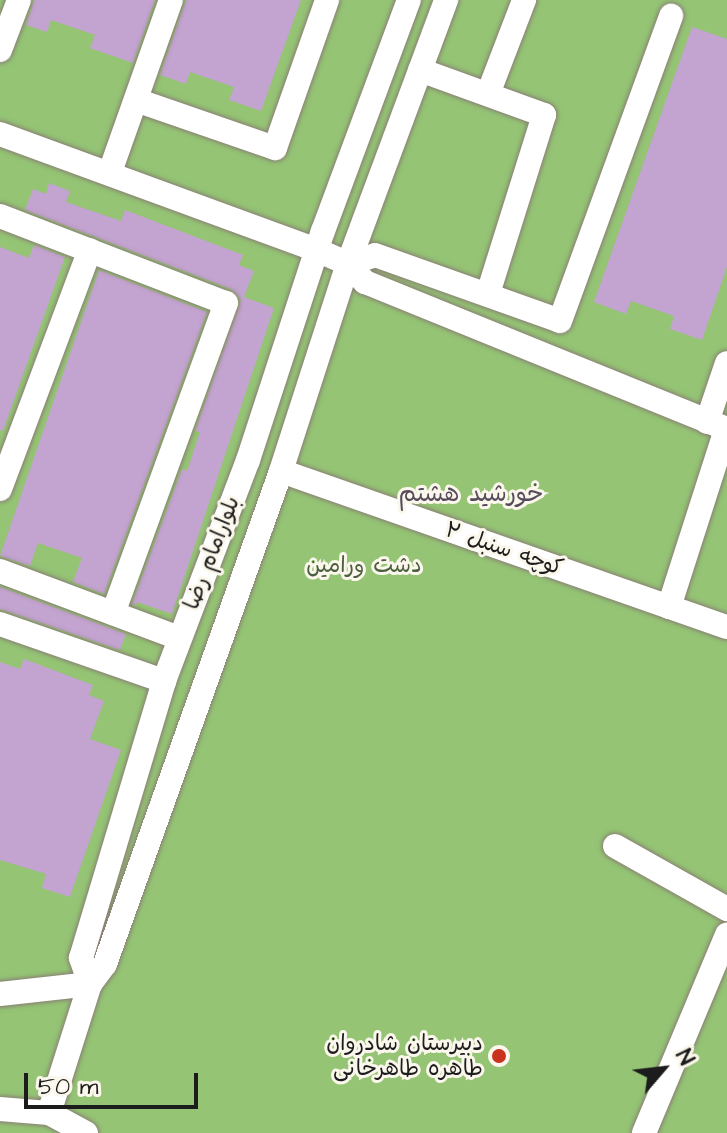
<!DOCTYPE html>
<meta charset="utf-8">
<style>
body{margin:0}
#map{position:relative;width:727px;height:1133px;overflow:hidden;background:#f6e3cb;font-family:"Architects Daughter","Playpen Sans Arabic",sans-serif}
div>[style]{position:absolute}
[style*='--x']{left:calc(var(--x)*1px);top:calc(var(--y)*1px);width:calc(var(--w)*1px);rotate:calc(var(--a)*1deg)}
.green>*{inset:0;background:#94c474;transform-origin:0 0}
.building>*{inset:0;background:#c3a3d0}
.roads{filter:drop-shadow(0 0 2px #898074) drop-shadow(0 0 2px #898074)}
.minor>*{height:24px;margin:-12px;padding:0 12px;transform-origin:12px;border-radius:12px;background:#fff}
.dots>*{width:22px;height:22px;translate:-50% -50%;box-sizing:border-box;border:4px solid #fbf7ec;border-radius:50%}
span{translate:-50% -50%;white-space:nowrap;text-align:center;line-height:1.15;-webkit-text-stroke:6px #fbf7ec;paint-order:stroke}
.street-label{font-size:22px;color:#1c1c1c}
.park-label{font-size:22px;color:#4c5f3f}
.poi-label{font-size:22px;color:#1c1c1c}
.right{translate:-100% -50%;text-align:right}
.neighbourhood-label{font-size:24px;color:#564b5b}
.north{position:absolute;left:623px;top:1029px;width:80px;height:80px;-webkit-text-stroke:6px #fbf7ec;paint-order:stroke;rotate:62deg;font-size:22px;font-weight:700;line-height:32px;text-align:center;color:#1c1c1c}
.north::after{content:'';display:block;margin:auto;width:28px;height:36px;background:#1c1c1c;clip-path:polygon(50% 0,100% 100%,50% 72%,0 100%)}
.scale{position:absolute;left:24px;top:1073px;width:174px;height:36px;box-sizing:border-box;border:4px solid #1c1c1c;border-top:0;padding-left:10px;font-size:24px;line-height:28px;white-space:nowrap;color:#1c1c1c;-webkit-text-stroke:6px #fbf7ec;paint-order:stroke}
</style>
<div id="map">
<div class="green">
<div style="left:0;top:0;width:727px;height:1133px"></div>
</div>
<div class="building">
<div style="clip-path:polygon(34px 0,155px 0,133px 63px,90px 48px,95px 35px,51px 20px,47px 32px,26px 25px)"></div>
<div style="clip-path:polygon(186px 0,301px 0,261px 111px,229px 100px,234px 87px,190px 72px,186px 84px,160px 75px)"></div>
<div style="clip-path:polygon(692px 27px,727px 39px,727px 267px,702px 340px,670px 329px,674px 316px,631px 301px,626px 314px,594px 302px)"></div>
<div style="clip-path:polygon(49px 183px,70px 191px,66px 202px,121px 221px,125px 210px,243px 255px,239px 265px,254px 271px,244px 297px,274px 308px,172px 614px,137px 602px,136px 606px,132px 604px,182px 469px,187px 471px,200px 432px,195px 431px,241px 300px,231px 289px,25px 210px,33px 189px,46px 194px)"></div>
<div style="clip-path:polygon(34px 245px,65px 257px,3px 431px,0 430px,0 247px,29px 258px)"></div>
<div style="clip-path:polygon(99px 270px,207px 312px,104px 594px,73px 582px,82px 558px,38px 543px,30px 566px,0 556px)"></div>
<div style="clip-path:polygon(0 587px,126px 634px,120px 650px,0 609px)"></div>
<div style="clip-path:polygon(24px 659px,93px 685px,89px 695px,104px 701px,90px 739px,121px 750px,70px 897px,42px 888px,46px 874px,0 860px,0 662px,20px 669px)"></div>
</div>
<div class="roads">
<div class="minor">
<div style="--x:0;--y:50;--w:53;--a:-69.2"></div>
<div style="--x:420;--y:70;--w:132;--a:19.9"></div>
<div style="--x:544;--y:115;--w:188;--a:107.4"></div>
<div style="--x:488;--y:94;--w:101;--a:-69"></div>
<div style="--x:136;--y:100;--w:147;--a:19.1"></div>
<div style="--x:275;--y:148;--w:157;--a:-70.6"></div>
<div style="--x:0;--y:134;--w:338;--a:20.1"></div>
<div style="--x:317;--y:250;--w:34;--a:24"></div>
<div style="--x:348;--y:264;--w:25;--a:47"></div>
<div style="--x:365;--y:282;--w:391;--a:22.1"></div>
<div style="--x:110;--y:172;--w:182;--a:-70.5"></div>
<div style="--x:0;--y:216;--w:242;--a:21.1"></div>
<div style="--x:226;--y:303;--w:330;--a:110"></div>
<div style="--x:348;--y:264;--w:28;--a:-18"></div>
<div style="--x:375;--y:255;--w:196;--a:19.6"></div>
<div style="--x:560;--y:321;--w:325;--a:-70"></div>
<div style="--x:707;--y:422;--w:62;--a:-71.3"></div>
<div style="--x:281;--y:471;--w:472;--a:19.3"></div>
<div style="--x:0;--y:489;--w:255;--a:-69.4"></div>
<div style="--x:0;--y:571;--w:191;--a:20.5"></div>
<div style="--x:669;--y:607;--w:187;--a:-72.2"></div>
<div style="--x:0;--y:624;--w:174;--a:19.2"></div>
<div style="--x:615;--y:846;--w:129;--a:29.4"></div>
<div style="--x:0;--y:994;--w:91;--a:-6.3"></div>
<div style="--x:90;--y:984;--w:25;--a:-53"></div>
<div style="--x:105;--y:964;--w:523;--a:-70.35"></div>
<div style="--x:281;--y:471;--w:218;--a:-72.1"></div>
<div style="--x:348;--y:264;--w:282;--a:-69.6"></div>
<div style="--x:0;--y:1109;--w:49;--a:4.7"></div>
<div style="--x:49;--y:1113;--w:42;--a:28.4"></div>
<div style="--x:49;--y:1113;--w:135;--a:-72.4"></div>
<div style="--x:90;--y:984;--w:28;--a:-109"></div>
<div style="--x:81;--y:958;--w:289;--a:-73.3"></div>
<div style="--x:164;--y:681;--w:236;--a:-69.2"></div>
<div style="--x:248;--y:460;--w:241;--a:-71.9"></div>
<div style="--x:323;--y:231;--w:246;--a:-69.6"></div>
<div style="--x:644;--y:1133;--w:215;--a:-67.3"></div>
</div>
</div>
<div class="dots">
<div style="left:499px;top:1056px;background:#c8321e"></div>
</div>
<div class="street-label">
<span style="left:504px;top:549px;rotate:19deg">کوچه سنبل ۲</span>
<span style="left:212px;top:553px;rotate:-69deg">بلوارامام رضا</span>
</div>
<div class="park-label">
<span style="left:364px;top:566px">دشت ورامین</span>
</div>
<div class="poi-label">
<span class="right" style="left:483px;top:1056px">دبیرستان شادروان<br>طاهره طاهرخانی</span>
</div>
<div class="neighbourhood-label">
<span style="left:471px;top:495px">خورشید هشتم</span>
</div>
<div class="north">N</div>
<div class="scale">50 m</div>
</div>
